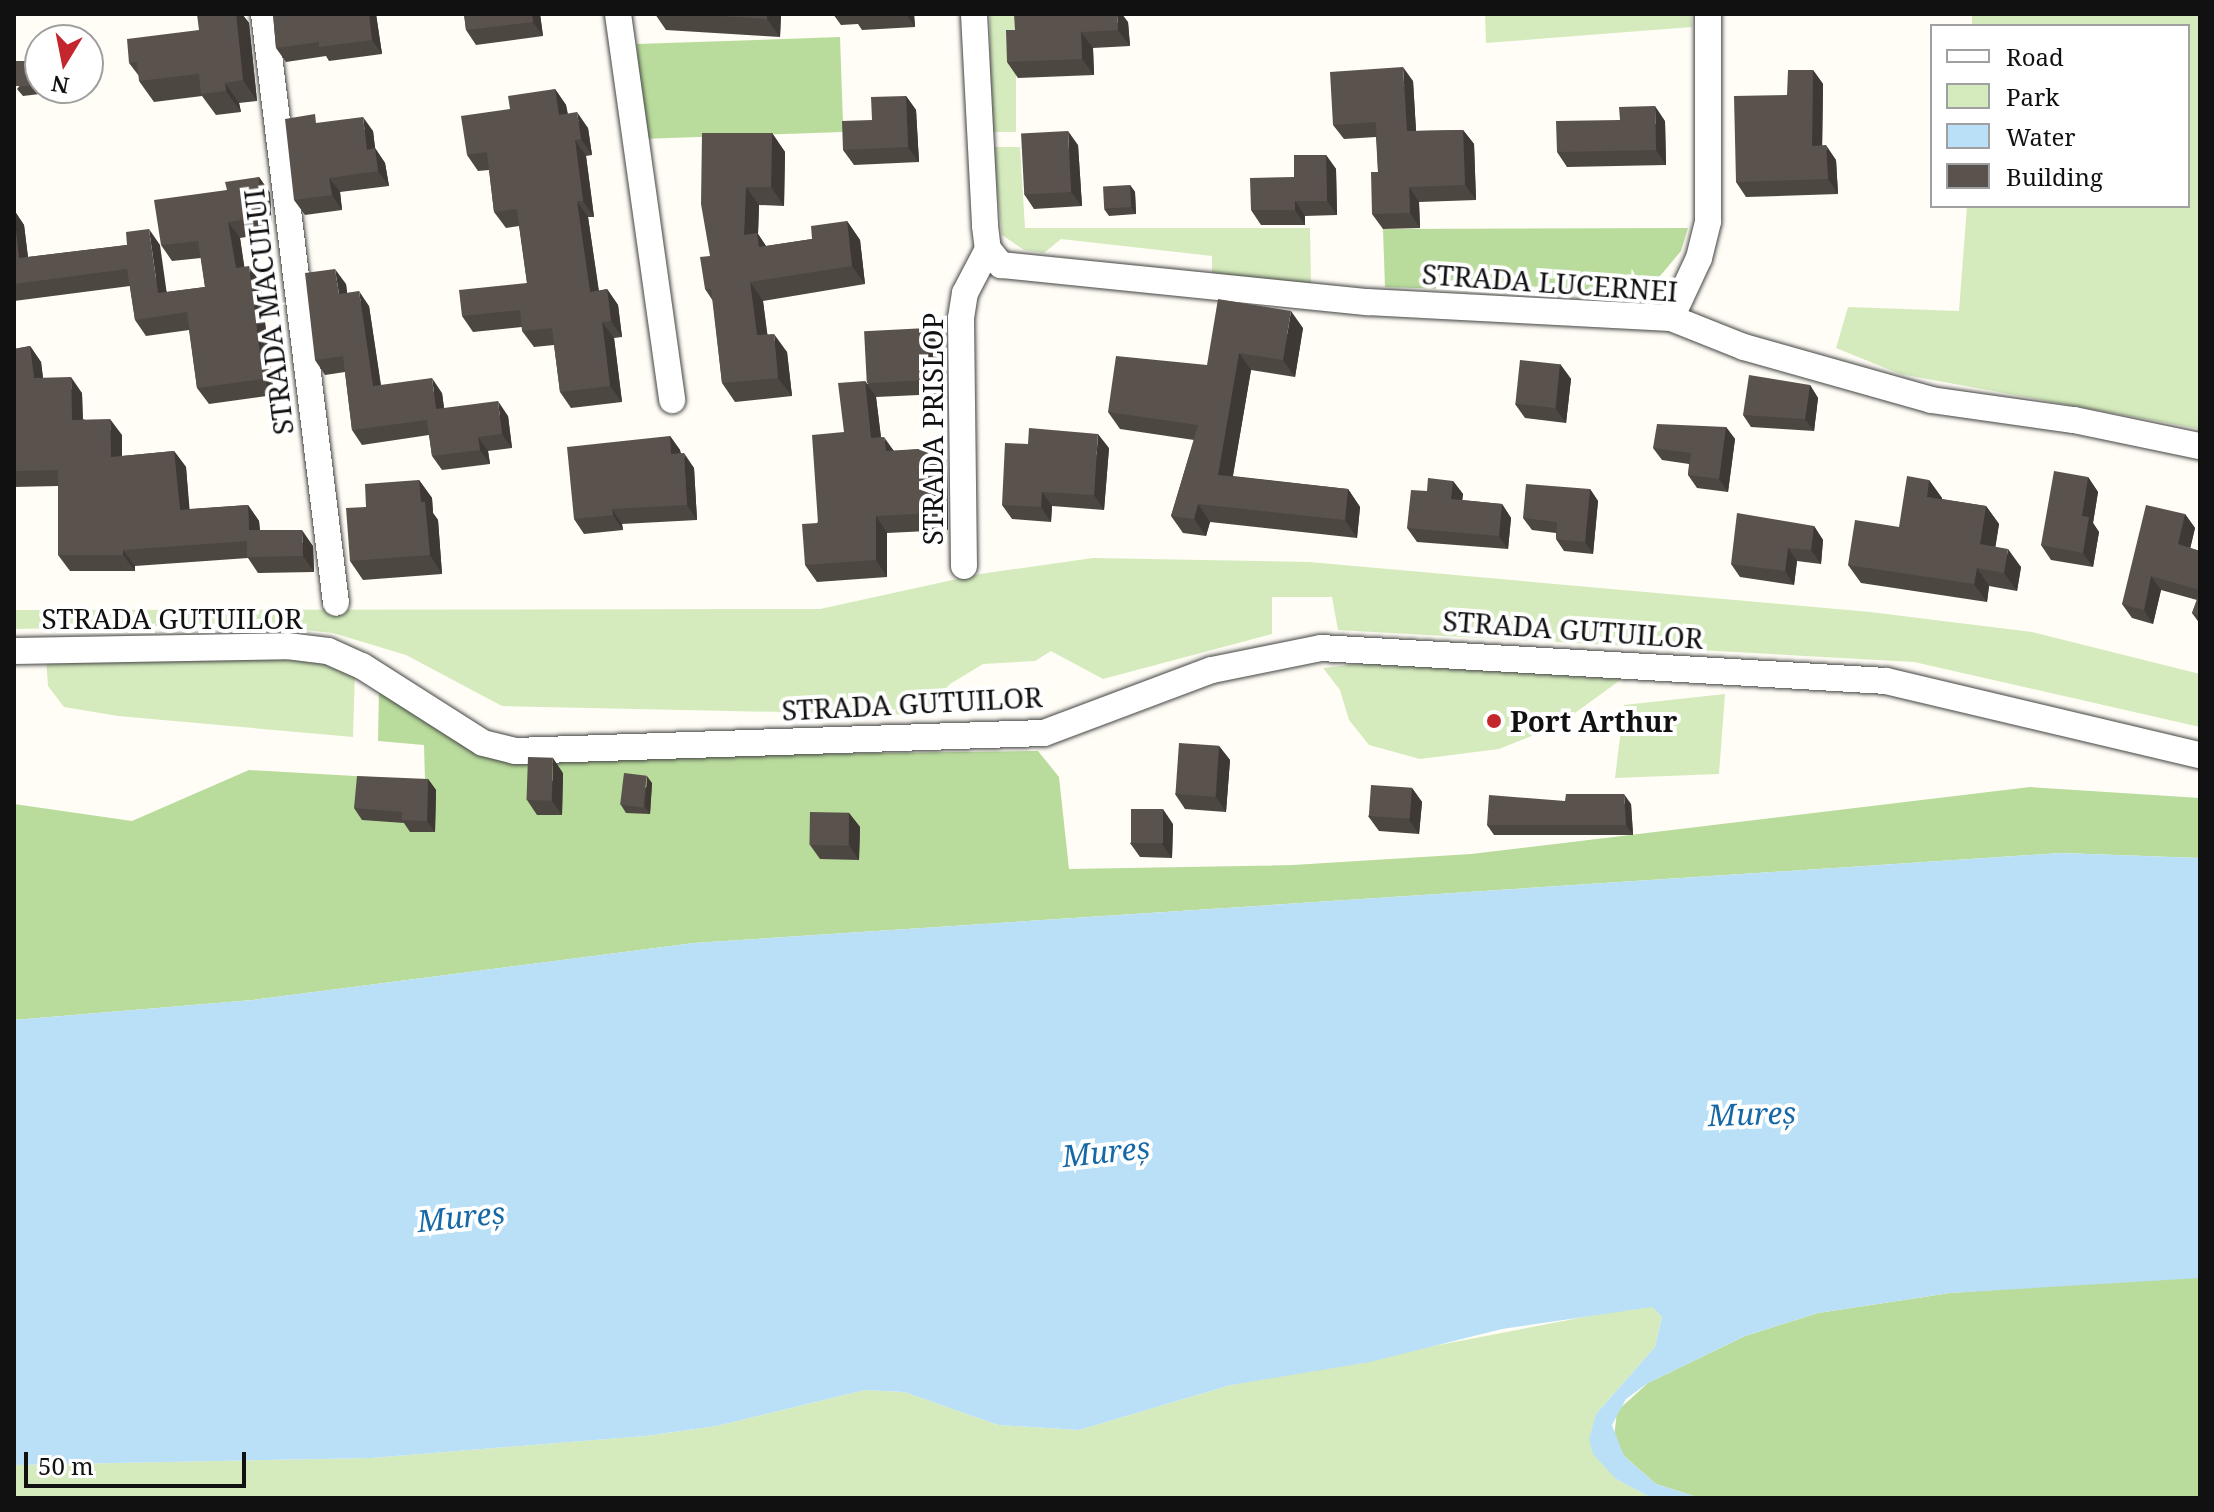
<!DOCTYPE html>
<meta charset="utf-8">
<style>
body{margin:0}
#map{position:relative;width:2214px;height:1512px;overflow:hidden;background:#fffdf5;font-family:"Noto Serif",serif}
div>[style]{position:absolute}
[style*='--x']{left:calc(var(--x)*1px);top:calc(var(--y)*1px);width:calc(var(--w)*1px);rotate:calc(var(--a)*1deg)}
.green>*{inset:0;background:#d5ebbd;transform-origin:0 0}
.forest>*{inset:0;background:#b9dc9c;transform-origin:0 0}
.water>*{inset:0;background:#b9e0f7}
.roads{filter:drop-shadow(0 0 2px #444) drop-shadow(0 0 2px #444)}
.minor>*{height:26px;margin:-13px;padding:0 13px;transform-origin:13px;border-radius:13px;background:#fff}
.wall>*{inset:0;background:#4d4742}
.shaded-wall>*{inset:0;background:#3f3936}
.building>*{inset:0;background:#5a524d;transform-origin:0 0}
.dots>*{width:22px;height:22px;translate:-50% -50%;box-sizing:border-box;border:4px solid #fff;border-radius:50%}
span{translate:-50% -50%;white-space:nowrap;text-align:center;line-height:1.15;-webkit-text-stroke:8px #fff;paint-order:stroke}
.street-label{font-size:28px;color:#111}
.poi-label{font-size:28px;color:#111;font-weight:700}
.left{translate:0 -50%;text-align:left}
.water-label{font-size:30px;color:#1768a6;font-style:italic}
.frame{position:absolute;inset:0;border:16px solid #111;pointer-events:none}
.legend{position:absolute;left:1930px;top:24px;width:260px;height:184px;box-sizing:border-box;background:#fff;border:2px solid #a0a0a0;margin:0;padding:10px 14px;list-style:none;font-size:24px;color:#111}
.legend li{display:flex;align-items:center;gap:16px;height:40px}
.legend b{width:40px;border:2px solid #a0a0a0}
.north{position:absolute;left:24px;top:24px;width:80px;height:80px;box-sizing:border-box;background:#fff;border:2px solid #a0a0a0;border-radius:50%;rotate:190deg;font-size:22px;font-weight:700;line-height:32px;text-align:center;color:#111}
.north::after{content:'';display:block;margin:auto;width:28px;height:36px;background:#c4262e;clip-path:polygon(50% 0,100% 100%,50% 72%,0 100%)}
.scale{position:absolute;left:24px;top:1452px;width:222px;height:36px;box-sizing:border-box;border:4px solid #111;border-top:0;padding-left:10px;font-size:24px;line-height:28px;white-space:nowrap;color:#111;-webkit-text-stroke:6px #fff;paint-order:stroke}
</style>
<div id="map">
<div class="green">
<div style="left:990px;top:14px;width:26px;height:118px"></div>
<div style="clip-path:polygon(1485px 14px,1691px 14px,1692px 27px,1486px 43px)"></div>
<div style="clip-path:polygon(1972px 14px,2200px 14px,2200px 429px,1900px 374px,1836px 348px,1848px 307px,1959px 311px,1967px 206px,2188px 206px,2188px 26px,1972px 26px)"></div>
<div style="clip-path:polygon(993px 147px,1020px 147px,1025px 228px,1310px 228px,1311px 284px,1212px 276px,1212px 256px,1061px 239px,1044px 253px,1024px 250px,1002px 235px)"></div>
<div style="clip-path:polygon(1093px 558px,1309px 562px,1870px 612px,2032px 632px,2200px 674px,2200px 727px,1914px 662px,1338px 630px,1332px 597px,1272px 597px,1272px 634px,1103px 679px,1051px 651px,1035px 661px,983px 664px,950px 684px,921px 715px,502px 706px,406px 655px,333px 633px,251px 624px,14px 629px,14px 610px,820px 609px,980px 574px)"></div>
<div style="clip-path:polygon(272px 652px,355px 671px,353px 737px,118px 716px,64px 707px,48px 686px,46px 657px)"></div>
<div style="clip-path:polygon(1365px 663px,1630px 673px,1557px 726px,1499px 749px,1420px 759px,1369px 745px,1349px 720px,1340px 690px,1323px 668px)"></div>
<div style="clip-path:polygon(1725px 694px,1719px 774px,1615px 778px,1624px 705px)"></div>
<div style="clip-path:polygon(1636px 1307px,1652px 1307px,1662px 1317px,1655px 1347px,1596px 1414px,1616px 1479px,1652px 1498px,14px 1498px,14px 1465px,371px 1458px,645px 1436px,717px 1426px,865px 1390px,904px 1392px,998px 1425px,1079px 1430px,1231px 1385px)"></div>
</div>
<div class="forest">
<div style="left:840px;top:37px;width:95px;height:203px;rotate:88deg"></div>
<div style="clip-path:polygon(1688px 228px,1681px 251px,1660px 276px,1640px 289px,1604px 294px,1385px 287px,1383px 229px)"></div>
<div style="clip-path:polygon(379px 688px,466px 746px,641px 756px,1038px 751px,1059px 777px,1069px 869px,1293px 865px,1471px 854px,2030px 787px,2200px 798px,2200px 858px,2061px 853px,694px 943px,253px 1000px,14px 1020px,14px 804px,132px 821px,249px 770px,425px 780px,424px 745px,378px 741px)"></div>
<div style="clip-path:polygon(2162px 1278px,2200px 1278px,2200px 1498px,1700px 1498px,1656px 1484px,1624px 1456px,1614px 1438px,1617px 1411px,1648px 1383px,1745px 1336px,1818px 1313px,1950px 1293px)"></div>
</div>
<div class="water">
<div style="clip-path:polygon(2061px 853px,2200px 858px,2200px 1278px,1950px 1293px,1818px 1313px,1745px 1336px,1648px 1383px,1626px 1399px,1612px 1425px,1624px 1456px,1656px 1484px,1700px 1498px,1652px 1498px,1616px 1479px,1593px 1454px,1589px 1439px,1596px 1414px,1655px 1347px,1662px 1317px,1652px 1307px,1502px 1329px,1370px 1362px,1231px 1385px,1079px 1430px,998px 1425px,904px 1392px,865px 1390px,717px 1426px,645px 1436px,371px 1458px,14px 1465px,14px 1020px,253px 1000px,694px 943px)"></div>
</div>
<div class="roads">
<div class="minor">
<div style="--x:264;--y:14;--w:593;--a:83.03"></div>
<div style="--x:618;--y:14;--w:390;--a:82"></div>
<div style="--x:974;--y:14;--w:212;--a:87"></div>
<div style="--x:985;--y:226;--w:23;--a:83"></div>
<div style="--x:988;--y:249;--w:21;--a:51"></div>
<div style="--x:1001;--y:265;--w:368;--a:5.8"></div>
<div style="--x:1367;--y:302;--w:304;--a:3"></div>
<div style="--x:1671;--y:318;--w:79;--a:21.7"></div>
<div style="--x:1744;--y:347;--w:194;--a:15.8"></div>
<div style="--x:1931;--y:400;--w:144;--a:8"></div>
<div style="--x:2074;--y:420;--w:129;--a:11.7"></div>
<div style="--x:1671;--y:318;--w:66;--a:-65"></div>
<div style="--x:1699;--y:258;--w:38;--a:-76"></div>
<div style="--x:1708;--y:221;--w:207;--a:-90"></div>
<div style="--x:964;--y:566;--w:248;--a:-90.7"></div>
<div style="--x:961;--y:318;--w:25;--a:-81"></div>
<div style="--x:965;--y:293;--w:50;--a:-62.4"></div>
<div style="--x:14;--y:651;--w:273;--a:-1"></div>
<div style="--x:287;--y:646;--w:41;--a:7"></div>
<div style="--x:328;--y:651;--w:37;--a:24"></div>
<div style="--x:362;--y:666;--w:143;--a:32.5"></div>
<div style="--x:483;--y:743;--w:33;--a:14"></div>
<div style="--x:515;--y:751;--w:529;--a:-1.95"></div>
<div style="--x:1044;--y:733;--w:179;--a:-20.6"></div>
<div style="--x:1212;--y:670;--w:111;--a:-11.4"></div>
<div style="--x:1321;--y:648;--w:566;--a:3.34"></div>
<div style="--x:1886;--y:681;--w:323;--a:13.3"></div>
</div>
</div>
<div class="wall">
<div style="clip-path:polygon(236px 14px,242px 14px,249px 23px,257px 101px,239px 103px,241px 112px,216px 115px,202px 96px,154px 102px,139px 81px,139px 76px,129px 63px)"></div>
<div style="clip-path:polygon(273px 14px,376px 14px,382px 54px,329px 61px,326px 56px,286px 62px,276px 48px)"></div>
<div style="clip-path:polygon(464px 14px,540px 14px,543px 36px,476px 45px,466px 30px)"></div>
<div style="clip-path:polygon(655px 14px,781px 14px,780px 37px,666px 30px)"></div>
<div style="clip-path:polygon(833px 14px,914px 14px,915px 27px,862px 30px,858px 24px,841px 25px)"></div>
<div style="clip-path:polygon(1128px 22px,1130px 46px,1093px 48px,1094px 75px,1018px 78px,1007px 62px,1015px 30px)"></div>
<div style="clip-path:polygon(40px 61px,40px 88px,47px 88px,48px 93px,23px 96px,17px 89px)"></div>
<div style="clip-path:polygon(1813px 70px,1823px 84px,1822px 145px,1836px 160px,1838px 194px,1746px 197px,1736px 182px,1787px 95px)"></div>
<div style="clip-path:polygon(1413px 81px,1416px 131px,1463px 130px,1474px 144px,1476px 200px,1419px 202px,1420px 228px,1383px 229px,1372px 214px,1378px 172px,1376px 137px,1344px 139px,1333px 125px)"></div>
<div style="clip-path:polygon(555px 89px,566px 105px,568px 114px,588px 128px,592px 155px,586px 156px,594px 217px,588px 217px,599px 291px,607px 289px,618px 305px,622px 337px,614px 338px,622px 402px,571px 408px,560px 392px,554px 345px,534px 347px,522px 331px,522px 327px,473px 332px,462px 316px,527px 283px,519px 226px,506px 228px,494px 212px,489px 170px,478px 171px,467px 155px,510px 109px)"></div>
<div style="clip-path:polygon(906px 96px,916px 110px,919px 162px,854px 165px,843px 150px,872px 120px)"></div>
<div style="clip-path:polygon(1665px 121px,1666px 165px,1567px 167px,1557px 152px)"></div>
<div style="clip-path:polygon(321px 123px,373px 131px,375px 148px,385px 163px,389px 186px,340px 192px,342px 210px,305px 215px,294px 200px)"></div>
<div style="clip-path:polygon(772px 133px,785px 152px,784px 206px,759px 205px,758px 234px,766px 246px,812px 239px,847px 221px,860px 240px,865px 284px,763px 301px,767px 334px,787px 352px,792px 396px,735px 402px,722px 383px,713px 301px,705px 289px,710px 256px)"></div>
<div style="clip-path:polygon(1078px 145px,1082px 206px,1034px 209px,1024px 194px)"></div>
<div style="clip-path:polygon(1326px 155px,1336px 169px,1337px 215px,1305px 216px,1305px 225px,1261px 225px,1251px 210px)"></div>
<div style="clip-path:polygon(259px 177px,270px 193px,272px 233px,240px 238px,244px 267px,260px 282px,274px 395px,209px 404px,197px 388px,189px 330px,146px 336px,135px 320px,130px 286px,14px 301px,14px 210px,24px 225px,28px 257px,127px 245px,167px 292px,205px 287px,201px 258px,172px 261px,161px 245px,227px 190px)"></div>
<div style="clip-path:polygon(1130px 185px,1135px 192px,1136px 214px,1109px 216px,1104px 209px)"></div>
<div style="clip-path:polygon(346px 284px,347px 293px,369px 306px,381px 385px,442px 393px,444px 408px,508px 416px,512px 448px,488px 451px,490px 464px,442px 470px,432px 456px,429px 435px,362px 445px,352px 430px,345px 372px,325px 375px,315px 360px)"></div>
<div style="clip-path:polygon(1303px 328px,1295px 377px,1251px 370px,1233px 476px,1348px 489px,1360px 507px,1357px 538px,1210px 522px,1206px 536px,1183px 533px,1171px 516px,1194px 440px,1120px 429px,1108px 412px,1207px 365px)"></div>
<div style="clip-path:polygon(936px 341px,940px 394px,876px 397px,881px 437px,894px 451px,935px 448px,947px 465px,948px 530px,887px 533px,887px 577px,817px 582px,805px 565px,844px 432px,865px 381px,867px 384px)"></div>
<div style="clip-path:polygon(30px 346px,41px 362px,43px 378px,82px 393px,83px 419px,122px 435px,122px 456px,174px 451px,186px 467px,189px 509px,248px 505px,259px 521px,260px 530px,313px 546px,314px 572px,258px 573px,248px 558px,135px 566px,135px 571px,70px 571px,58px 555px,58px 486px,14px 487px,14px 349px)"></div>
<div style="clip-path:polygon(1560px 364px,1571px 379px,1566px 423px,1525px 418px,1515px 404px)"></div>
<div style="clip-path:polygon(1810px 385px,1818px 398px,1814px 431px,1751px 427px,1743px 415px)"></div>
<div style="clip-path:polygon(1726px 427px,1735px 439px,1728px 492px,1697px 488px,1688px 475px,1689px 464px,1662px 460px,1653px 448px)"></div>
<div style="clip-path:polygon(670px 436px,680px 450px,681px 453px,694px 468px,697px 520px,622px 524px,623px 530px,584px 534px,574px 519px)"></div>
<div style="clip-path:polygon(1109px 448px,1104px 510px,1052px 506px,1051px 522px,1012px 519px,1002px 505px)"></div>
<div style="clip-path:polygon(2088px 477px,2098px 492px,2093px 523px,2099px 532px,2093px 567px,2051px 560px,2041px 545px)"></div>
<div style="clip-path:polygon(419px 480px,432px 498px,433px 513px,438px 520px,442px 574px,363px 580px,350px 561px,366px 507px)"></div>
<div style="clip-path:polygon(1929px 480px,1942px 498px,1942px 499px,1986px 506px,1999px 524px,1995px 547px,2021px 567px,2017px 591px,1989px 586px,1987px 602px,1861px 583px,1848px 565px,1899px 527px)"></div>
<div style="clip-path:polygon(1453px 481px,1463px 494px,1462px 500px,1502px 504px,1511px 518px,1508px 549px,1417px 542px,1407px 528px,1427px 491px)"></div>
<div style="clip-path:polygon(1590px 489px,1598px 501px,1593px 554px,1564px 551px,1556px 539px,1556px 533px,1532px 530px,1523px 518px)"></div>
<div style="clip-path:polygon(2185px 514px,2195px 528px,2190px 548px,2200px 551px,2200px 624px,2192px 613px,2197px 600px,2161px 590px,2153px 624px,2132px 618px,2122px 604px)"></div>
<div style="clip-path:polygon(1814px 526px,1823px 540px,1821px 564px,1797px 561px,1794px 585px,1740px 577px,1731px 564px)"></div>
<div style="clip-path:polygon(1219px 746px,1230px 760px,1226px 812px,1185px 809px,1175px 794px)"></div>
<div style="clip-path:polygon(563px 773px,562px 815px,537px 815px,527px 800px)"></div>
<div style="clip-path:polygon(428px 779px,436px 790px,435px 832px,410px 832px,404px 823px,362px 820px,354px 808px)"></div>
<div style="clip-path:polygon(652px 783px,650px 814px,626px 813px,621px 805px)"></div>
<div style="clip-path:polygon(1412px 788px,1422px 802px,1419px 834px,1379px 831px,1368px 816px)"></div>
<div style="clip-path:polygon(1565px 801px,1631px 804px,1633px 835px,1494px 835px,1487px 825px)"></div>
<div style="clip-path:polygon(849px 813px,860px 827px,859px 860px,820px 859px,810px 845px)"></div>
<div style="clip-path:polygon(1173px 824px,1172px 858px,1140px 857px,1130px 843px)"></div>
</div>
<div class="shaded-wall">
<div style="clip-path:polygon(236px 14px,242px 14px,249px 23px,257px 101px,243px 80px)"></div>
<div style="clip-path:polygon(369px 14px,376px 14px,382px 54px,372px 40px)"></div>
<div style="clip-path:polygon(532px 14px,540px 14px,543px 36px,533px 22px)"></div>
<div style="clip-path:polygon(767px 14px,781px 14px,780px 37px,767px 19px)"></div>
<div style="clip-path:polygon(906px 14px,914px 14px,915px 27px)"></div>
<div style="clip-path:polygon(1117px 14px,1122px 14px,1128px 22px,1130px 46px,1118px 30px)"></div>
<div style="clip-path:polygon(1081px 32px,1093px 48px,1094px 75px,1082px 59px)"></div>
<div style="clip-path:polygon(1403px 67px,1413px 81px,1417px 146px,1407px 131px)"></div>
<div style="clip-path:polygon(1813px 70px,1823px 84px,1822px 160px,1812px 146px)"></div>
<div style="clip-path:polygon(225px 83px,239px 103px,241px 112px,226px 91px)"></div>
<div style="clip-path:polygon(555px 89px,566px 105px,570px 131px,559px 115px)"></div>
<div style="clip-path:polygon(906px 96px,916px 110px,919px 162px,908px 147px)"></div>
<div style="clip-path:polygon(1655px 106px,1665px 121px,1666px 165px,1656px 150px)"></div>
<div style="clip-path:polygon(577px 112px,588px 128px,592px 155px,581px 139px)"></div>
<div style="clip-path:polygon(363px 117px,373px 131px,377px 164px,367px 150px)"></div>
<div style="clip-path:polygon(1463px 130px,1474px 144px,1476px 200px,1465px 185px)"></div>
<div style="clip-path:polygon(1068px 131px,1078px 145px,1082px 206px,1071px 192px)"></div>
<div style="clip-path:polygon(772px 133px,785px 152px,784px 206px,771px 187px)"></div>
<div style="clip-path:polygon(575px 140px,586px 156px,594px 217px,583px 201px)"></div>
<div style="clip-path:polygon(1826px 145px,1836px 160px,1838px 194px,1828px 179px)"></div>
<div style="clip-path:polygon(375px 148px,385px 163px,389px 186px,378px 171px)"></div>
<div style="clip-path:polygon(1326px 155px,1336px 169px,1337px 215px,1327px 201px)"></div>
<div style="clip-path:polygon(259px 177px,270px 193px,272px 233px,260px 217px)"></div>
<div style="clip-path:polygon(329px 178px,340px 192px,342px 210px,332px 195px)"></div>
<div style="clip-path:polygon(1130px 185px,1135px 192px,1136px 214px,1131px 207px)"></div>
<div style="clip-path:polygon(746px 187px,759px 205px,758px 234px,770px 252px,759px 247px,744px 235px)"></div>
<div style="clip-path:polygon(1409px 187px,1419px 202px,1420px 228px,1410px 213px)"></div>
<div style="clip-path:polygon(577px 201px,588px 217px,601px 308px,590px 292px)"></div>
<div style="clip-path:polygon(1295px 201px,1305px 216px,1305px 225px,1295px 210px)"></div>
<div style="clip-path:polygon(14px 210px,24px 225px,30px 274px,19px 258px)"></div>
<div style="clip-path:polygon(847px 221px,860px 240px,865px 284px,852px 266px)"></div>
<div style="clip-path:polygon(228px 222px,240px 238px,247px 284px,236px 268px)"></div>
<div style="clip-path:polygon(149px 229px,160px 245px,169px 309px,158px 293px)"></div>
<div style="clip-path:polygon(249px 266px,260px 282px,274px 395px,263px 379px)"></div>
<div style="clip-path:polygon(335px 269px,346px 284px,349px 308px,339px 294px)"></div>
<div style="clip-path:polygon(750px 282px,763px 301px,770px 354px,757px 335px)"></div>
<div style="clip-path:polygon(607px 289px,618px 305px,622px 337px,611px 321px)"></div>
<div style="clip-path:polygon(359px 291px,369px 306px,383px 401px,373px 386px)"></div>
<div style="clip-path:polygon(1291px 311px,1303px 328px,1295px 377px,1283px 360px)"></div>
<div style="clip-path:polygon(602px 322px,614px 338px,622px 402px,610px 386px)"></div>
<div style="clip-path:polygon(927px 328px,936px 341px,940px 394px,930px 380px)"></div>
<div style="clip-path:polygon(774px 334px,787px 352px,792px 396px,778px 378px)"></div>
<div style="clip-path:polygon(30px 346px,41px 362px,45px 394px,34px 378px)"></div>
<div style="clip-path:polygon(1239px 353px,1251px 370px,1230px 492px,1218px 475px)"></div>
<div style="clip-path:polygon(1560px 364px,1571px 379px,1566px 423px,1556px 409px)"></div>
<div style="clip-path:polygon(71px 377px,82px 393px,83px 436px,72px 420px)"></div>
<div style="clip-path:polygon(432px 378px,442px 393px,446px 423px,436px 409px)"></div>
<div style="clip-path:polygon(865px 381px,876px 397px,883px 455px,871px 438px)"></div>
<div style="clip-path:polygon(1810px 385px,1818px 398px,1814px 431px,1805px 419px)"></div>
<div style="clip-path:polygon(498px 401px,508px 416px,512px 448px,502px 434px)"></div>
<div style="clip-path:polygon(110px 419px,122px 435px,122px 473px,111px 457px)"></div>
<div style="clip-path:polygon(1726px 427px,1735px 439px,1728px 492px,1719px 479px)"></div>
<div style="clip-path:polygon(1098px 434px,1109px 448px,1104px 510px,1094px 495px)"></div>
<div style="clip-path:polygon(670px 436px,680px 450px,681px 468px,671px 454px)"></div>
<div style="clip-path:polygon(478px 437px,488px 451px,490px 464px,480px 450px)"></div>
<div style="clip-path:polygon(884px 437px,896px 454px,886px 451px)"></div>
<div style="clip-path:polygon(935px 448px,947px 465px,948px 530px,936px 513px)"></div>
<div style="clip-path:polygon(174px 451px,186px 467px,191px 526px,180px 510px)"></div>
<div style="clip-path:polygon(684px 453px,694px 468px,697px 520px,687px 505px)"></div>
<div style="clip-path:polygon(2088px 477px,2098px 492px,2093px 523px,2099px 532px,2093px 567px,2083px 553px,2082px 516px)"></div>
<div style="clip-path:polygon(419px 480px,432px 498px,433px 513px,438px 520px,442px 574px,430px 555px,421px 502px)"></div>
<div style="clip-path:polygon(1929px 480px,1942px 498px,1939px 515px,1927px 497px)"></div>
<div style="clip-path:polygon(1453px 481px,1463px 494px,1461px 512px,1451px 499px)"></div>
<div style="clip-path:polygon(1348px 489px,1360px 507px,1357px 538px,1345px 520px)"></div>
<div style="clip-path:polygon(1590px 489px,1598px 501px,1593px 554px,1585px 542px)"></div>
<div style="clip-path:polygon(1042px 492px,1052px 506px,1051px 522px,1041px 507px)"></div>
<div style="clip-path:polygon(1198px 504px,1210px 522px,1206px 536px,1194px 519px)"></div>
<div style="clip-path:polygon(1502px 504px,1511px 518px,1508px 549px,1499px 536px)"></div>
<div style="clip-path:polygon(248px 505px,259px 521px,261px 546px,249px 530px)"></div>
<div style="clip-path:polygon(1986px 506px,1999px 524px,1993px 563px,1980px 544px)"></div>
<div style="clip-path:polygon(612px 509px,622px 524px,623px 530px,613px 515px)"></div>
<div style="clip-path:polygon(2185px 514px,2195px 528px,2188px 558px,2178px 544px)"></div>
<div style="clip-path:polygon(876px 516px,887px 533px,887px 577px,876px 560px)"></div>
<div style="clip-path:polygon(1814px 526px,1823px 540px,1821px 564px,1811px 550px)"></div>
<div style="clip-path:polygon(302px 530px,313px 546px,314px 572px,303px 556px)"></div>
<div style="clip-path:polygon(1788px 548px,1797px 561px,1794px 585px,1785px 571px)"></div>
<div style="clip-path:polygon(2008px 549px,2021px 567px,2017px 591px,2004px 573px)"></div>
<div style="clip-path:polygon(123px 550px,135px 566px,135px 571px,123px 555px)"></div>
<div style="clip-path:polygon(1977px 568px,1989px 586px,1987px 602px,1974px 584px)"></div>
<div style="clip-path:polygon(2151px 576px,2161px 590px,2153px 624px,2144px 610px)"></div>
<div style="clip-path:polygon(1219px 746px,1230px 760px,1226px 812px,1216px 797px)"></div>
<div style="clip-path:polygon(553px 758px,563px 773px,562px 815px,552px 801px)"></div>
<div style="clip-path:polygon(647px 776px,652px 783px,650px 814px,645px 807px)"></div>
<div style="clip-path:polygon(428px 779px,436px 790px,435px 832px,427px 821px)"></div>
<div style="clip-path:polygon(1412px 788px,1422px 802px,1419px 834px,1409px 820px)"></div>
<div style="clip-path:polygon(1624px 794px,1631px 804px,1633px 835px,1626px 825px)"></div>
<div style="clip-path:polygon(1163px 809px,1173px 824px,1172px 858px,1162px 844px)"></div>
<div style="clip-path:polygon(849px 813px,860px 827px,859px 860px,849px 845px)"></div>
</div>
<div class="building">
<div style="clip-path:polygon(197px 14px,236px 14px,243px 80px,225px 83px,226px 91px,201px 94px,199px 74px,139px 81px,137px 62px,129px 63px,127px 39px,199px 30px)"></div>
<div style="clip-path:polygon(273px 14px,369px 14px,372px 40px,319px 47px,319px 42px,276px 48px)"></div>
<div style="clip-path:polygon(464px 14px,532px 14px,533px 22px,466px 30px)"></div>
<div style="clip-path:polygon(690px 14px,767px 14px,767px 19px)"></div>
<div style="clip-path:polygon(852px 14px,890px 14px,852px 16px)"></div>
<div style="clip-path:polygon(1014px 14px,1117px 14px,1118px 30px,1081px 32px,1082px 59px,1007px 62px,1006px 30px,1015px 30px)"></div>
<div style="left:40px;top:61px;width:25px;height:26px;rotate:90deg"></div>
<div style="clip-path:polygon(1403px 67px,1407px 131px,1463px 130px,1465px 185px,1409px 187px,1410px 213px,1372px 214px,1371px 172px,1378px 172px,1376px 122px,1333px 125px,1330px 72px)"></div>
<div style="clip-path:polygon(1788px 70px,1813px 70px,1812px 146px,1826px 145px,1828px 179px,1736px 182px,1734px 96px,1787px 95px)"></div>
<div style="clip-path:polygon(555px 89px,559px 115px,577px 112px,581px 139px,575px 140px,583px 201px,577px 201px,590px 292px,607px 289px,611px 321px,602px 322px,610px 386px,560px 392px,552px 328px,522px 331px,520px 310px,462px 316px,459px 290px,527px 283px,517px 209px,494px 212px,487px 152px,467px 155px,461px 116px,510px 109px,508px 96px)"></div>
<div style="clip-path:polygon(906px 96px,908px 147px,843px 150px,842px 121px,872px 120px,871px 97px)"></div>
<div style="clip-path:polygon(1655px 106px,1656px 150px,1557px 152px,1556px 121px,1620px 120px,1619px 107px)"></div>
<div style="clip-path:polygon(315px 114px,316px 123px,363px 117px,367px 150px,375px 148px,378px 171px,329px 178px,332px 195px,294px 200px,285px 119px)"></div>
<div style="left:1068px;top:131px;width:61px;height:47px;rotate:87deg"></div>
<div style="clip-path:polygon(702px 133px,772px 133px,771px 187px,746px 187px,744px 235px,757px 233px,759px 247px,812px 239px,811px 226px,847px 221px,852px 266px,750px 282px,757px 335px,774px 334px,778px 378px,722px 383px,711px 289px,705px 289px,700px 257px,710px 256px,701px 204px)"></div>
<div style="clip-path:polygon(1294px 155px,1326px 155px,1327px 201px,1295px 201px,1295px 210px,1251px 210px,1250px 178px,1294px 177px)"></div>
<div style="clip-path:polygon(259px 177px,260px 217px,228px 222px,236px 268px,249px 266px,263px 379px,197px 388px,187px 312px,135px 320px,127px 269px,14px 284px,14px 215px,19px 258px,127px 245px,126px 232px,149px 229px,158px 293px,205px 287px,198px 241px,161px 245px,154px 200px,227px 190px,225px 182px)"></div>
<div style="left:1130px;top:185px;width:22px;height:27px;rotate:87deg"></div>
<div style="clip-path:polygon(335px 269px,339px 294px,359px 291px,373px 386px,432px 378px,436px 409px,498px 401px,502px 434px,478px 437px,480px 450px,432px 456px,427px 420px,352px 430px,343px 356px,315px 360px,305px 273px)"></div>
<div style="clip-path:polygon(1218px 299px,1291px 311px,1283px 360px,1239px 353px,1218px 475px,1348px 489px,1345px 520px,1198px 504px,1194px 519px,1171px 516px,1198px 425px,1108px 412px,1116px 356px,1207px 365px)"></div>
<div style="left:927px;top:328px;width:52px;height:63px;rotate:87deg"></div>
<div style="clip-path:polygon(30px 346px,34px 378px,71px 377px,72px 420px,110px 419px,111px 457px,174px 451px,180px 510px,248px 505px,249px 530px,302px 530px,303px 556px,247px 557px,247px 541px,123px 550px,123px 555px,58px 555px,58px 470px,14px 471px,14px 349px)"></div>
<div style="left:1520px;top:360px;width:40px;height:44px;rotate:6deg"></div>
<div style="clip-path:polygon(1749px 375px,1810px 385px,1805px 419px,1743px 415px)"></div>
<div style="clip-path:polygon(865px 381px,871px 438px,884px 437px,886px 451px,935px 448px,936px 513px,876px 516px,876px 560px,805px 565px,802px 524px,818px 523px,812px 435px,844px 432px,838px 383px)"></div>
<div style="clip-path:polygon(1657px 424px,1726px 427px,1719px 479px,1688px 475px,1691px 453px,1653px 448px)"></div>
<div style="clip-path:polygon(1029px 428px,1098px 434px,1094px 495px,1042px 492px,1041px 507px,1002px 505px,1005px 443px,1028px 444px)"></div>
<div style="clip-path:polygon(670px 436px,671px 454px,684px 453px,687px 505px,612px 509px,613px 515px,574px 519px,567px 447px)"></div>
<div style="clip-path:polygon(2054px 471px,2088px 477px,2082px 516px,2089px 517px,2083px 553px,2041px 545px)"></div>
<div style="clip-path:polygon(1907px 476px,1929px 480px,1927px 497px,1986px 506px,1980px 544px,2008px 549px,2004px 573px,1977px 568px,1974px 584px,1848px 565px,1855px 520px,1899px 527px)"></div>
<div style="clip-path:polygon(1428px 478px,1453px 481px,1451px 499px,1502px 504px,1499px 536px,1407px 528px,1411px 490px,1427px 491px)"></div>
<div style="clip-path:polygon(419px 480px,421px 502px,425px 502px,430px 555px,350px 561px,346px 508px,366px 507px,365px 484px)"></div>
<div style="clip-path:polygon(1526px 484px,1590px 489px,1585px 542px,1556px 539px,1557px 522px,1523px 518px)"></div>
<div style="clip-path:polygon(2146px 505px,2185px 514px,2178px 544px,2200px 551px,2200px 590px,2151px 576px,2144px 610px,2122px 604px)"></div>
<div style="clip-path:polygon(1737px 513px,1814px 526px,1811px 550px,1788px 548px,1785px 571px,1731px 564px)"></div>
<div style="clip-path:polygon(2200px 591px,2200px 616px,2192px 613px)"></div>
<div style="left:1179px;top:743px;width:40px;height:51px;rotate:4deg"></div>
<div style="left:528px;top:757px;width:25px;height:43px;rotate:2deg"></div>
<div style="left:624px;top:773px;width:23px;height:32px;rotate:7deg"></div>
<div style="clip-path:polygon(357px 776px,428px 779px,427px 821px,402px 820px,402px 812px,354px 808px)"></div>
<div style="left:1371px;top:785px;width:41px;height:31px;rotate:4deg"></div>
<div style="clip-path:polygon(1566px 794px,1624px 794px,1626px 825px,1487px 825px,1489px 795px,1565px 801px)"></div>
<div style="left:1131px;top:809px;width:32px;height:34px"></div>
<div style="left:810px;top:812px;width:39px;height:33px;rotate:1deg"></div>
</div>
<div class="dots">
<div style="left:1494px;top:721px;background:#c4262e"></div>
</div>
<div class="street-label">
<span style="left:1550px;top:282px;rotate:4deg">STRADA LUCERNEI</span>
<span style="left:268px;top:312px;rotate:-97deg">STRADA MACULUI</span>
<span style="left:932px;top:429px;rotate:-90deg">STRADA PRISLOP</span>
<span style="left:172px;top:618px">STRADA GUTUILOR</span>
<span style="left:1573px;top:629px;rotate:4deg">STRADA GUTUILOR</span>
<span style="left:912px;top:703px;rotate:-3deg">STRADA GUTUILOR</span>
</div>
<div class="poi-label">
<span class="left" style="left:1510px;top:721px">Port Arthur</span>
</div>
<div class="water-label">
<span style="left:1752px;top:1114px;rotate:-2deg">Mureș</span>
<span style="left:1106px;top:1152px;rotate:-6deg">Mureș</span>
<span style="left:461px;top:1217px;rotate:-6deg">Mureș</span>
</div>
<div class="frame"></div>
<ul class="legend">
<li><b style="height:10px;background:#fff"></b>Road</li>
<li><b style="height:22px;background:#d5ebbd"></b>Park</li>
<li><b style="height:22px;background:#b9e0f7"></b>Water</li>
<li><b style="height:22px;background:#5a524d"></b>Building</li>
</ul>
<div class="north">N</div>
<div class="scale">50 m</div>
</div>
